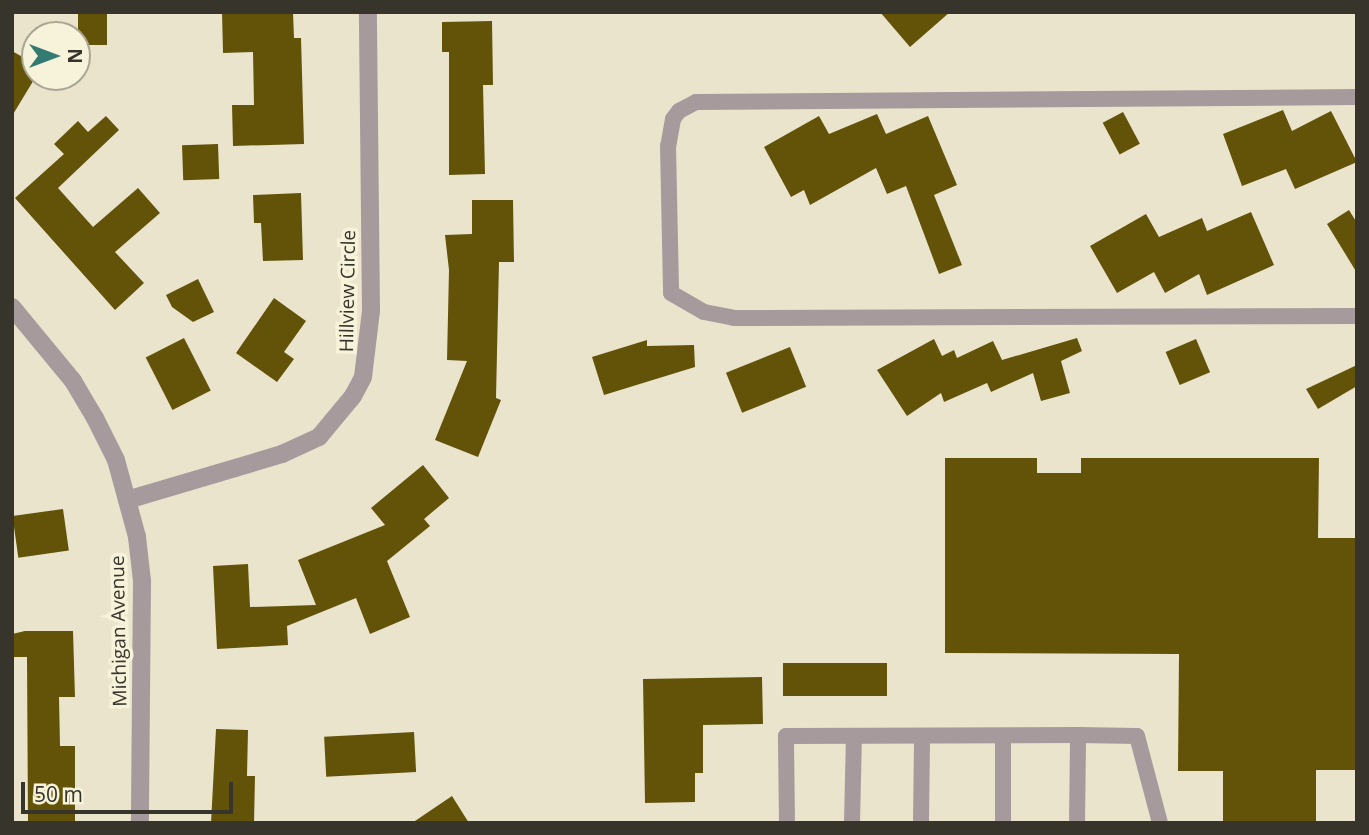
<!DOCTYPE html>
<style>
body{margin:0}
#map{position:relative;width:1369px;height:835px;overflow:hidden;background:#eae4cd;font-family:"Open Sans",sans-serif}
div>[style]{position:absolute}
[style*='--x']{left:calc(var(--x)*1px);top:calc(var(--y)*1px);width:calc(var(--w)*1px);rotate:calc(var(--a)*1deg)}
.building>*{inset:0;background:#625308;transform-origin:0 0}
.lane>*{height:16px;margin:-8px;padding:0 8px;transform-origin:8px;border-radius:8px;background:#a69a9c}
.street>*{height:18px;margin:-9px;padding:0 9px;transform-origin:9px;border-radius:9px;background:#a69a9c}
span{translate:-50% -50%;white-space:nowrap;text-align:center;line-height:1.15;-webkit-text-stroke:7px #f7f2da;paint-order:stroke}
.street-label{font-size:19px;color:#36342b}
.frame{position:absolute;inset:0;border:14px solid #36342b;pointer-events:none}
.north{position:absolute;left:21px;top:21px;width:70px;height:70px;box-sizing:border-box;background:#f7f2da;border:2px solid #aaa694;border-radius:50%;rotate:90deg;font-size:19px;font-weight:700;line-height:28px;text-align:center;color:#36342b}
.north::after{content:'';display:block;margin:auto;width:24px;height:32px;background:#337a73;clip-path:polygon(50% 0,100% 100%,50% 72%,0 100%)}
.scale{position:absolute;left:21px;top:782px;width:212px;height:32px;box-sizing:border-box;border:4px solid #36342b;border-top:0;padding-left:9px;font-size:21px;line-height:24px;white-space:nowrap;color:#36342b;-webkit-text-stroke:5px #f7f2da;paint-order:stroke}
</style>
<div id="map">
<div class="building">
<div style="left:78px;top:12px;width:29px;height:33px"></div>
<div style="clip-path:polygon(222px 12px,293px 12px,294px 38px,301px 38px,304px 144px,233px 146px,232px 105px,254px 105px,253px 52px,223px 53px)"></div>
<div style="clip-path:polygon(880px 12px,950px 12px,910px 47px)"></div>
<div style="clip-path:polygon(492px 21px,493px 85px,483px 85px,485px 174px,449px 175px,449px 52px,442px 52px,442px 22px)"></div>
<div style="clip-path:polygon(12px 51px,35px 64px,35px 78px,12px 116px)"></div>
<div style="clip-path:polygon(1283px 110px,1292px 131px,1331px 111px,1357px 162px,1295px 189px,1286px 169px,1242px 186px,1223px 134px)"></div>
<div style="left:1123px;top:112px;width:36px;height:23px;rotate:62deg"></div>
<div style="clip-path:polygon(877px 114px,886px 134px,928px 116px,957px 185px,934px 195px,962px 265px,939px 274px,906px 186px,887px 194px,876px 168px,810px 205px,804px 190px,791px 197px,764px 147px,819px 116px,829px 134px)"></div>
<div style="clip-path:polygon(106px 116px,119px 130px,58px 188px,93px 227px,138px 188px,160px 213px,115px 252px,144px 283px,115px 310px,15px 198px,64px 154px,54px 144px,78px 121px,88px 132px)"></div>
<div style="left:218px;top:144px;width:35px;height:36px;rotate:88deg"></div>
<div style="clip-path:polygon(301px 193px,303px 260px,263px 261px,261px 223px,254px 223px,253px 195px)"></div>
<div style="clip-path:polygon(472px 200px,513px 200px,514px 262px,499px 262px,496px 398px,501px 400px,478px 457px,435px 440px,467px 361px,447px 360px,449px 270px,445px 235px,472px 234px)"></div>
<div style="clip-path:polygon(1349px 210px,1357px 223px,1357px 273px,1327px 224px)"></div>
<div style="clip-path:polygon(1251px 212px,1274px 265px,1207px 295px,1199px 274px,1165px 293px,1154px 272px,1117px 293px,1090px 246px,1146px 214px,1159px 237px,1202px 218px,1207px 231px)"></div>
<div style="clip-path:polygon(198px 279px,214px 312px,193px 322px,172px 307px,166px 295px)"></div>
<div style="clip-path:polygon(274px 298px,306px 321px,284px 352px,294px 359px,277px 382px,236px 353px)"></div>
<div style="left:184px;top:338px;width:59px;height:43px;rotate:63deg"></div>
<div style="clip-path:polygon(1077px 338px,1082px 351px,1061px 361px,1070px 393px,1041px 401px,1033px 373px,991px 392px,987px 383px,944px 402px,941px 393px,907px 416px,877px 370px,934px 339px,942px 356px,954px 350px,957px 358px,993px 341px,1002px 360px)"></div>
<div style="left:1196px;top:339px;width:36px;height:33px;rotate:67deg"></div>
<div style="clip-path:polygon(647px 340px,647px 346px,694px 345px,695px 367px,604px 395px,592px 357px)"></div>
<div style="left:790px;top:347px;width:43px;height:69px;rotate:68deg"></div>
<div style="clip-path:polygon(1357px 365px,1357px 386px,1318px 409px,1306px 389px)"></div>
<div style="clip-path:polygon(945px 458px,1037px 458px,1037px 473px,1081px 473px,1081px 458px,1319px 458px,1318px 538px,1357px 538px,1357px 770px,1316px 770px,1316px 823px,1223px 823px,1223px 771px,1178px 771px,1179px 654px,945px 653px)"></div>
<div style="clip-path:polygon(423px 465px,449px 498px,424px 519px,430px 526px,387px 561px,410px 617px,370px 634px,356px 598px,287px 626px,288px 645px,217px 649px,213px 566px,248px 564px,250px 607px,316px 605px,298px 560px,385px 525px,371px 508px)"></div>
<div style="left:63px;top:509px;width:42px;height:51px;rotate:82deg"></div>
<div style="clip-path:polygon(25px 631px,73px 631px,75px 697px,59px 697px,60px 746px,75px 746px,75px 823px,28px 823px,27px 657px,12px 657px,12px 634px)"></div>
<div style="left:887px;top:663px;width:33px;height:104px;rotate:90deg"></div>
<div style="clip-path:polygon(762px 677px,763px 724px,703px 725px,703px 773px,695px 773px,695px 802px,645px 803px,643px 679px)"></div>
<div style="clip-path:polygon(216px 729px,248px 730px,247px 776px,255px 776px,254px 823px,211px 823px)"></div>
<div style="left:414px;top:732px;width:40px;height:90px;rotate:87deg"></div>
<div style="clip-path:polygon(452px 796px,469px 823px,412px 823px)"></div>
</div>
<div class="lane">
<div style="--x:1357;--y:97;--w:661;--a:179.57"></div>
<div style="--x:696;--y:102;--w:19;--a:152"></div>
<div style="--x:679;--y:111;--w:10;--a:127"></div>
<div style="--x:673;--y:119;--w:27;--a:100"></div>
<div style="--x:668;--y:146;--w:147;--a:88.8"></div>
<div style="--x:671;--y:293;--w:38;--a:30"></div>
<div style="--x:704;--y:312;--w:31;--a:11"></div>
<div style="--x:734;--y:318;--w:623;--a:-0.18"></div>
<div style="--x:1003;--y:736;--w:87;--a:90"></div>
<div style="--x:787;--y:823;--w:87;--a:-90.7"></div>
<div style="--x:786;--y:736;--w:292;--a:-0.2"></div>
<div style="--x:1078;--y:735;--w:59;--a:1"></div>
<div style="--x:1137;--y:736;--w:90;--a:75.2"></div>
<div style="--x:852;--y:823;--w:87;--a:-88.7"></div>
<div style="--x:921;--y:823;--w:87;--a:-89.3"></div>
<div style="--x:1077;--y:823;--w:88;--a:-89.3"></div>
</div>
<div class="street">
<div style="--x:12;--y:307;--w:96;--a:50.5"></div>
<div style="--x:73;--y:381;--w:43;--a:59.3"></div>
<div style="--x:95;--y:418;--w:47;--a:63.4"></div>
<div style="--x:116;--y:460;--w:80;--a:74.7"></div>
<div style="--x:137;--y:537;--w:44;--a:83.5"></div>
<div style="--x:142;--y:581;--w:242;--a:90.5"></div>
<div style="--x:127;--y:500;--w:162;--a:-16.5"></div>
<div style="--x:282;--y:454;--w:41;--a:-24.7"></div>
<div style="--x:319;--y:437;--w:53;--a:-50.3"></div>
<div style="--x:353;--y:396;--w:21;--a:-62"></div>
<div style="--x:363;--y:377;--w:66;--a:-83.1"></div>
<div style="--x:371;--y:311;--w:299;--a:-90.6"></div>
</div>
<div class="street-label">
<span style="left:348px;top:291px;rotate:-89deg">Hillview Circle</span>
<span style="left:119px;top:631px;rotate:-91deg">Michigan Avenue</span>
</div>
<div class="frame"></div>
<div class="north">N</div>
<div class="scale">50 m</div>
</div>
